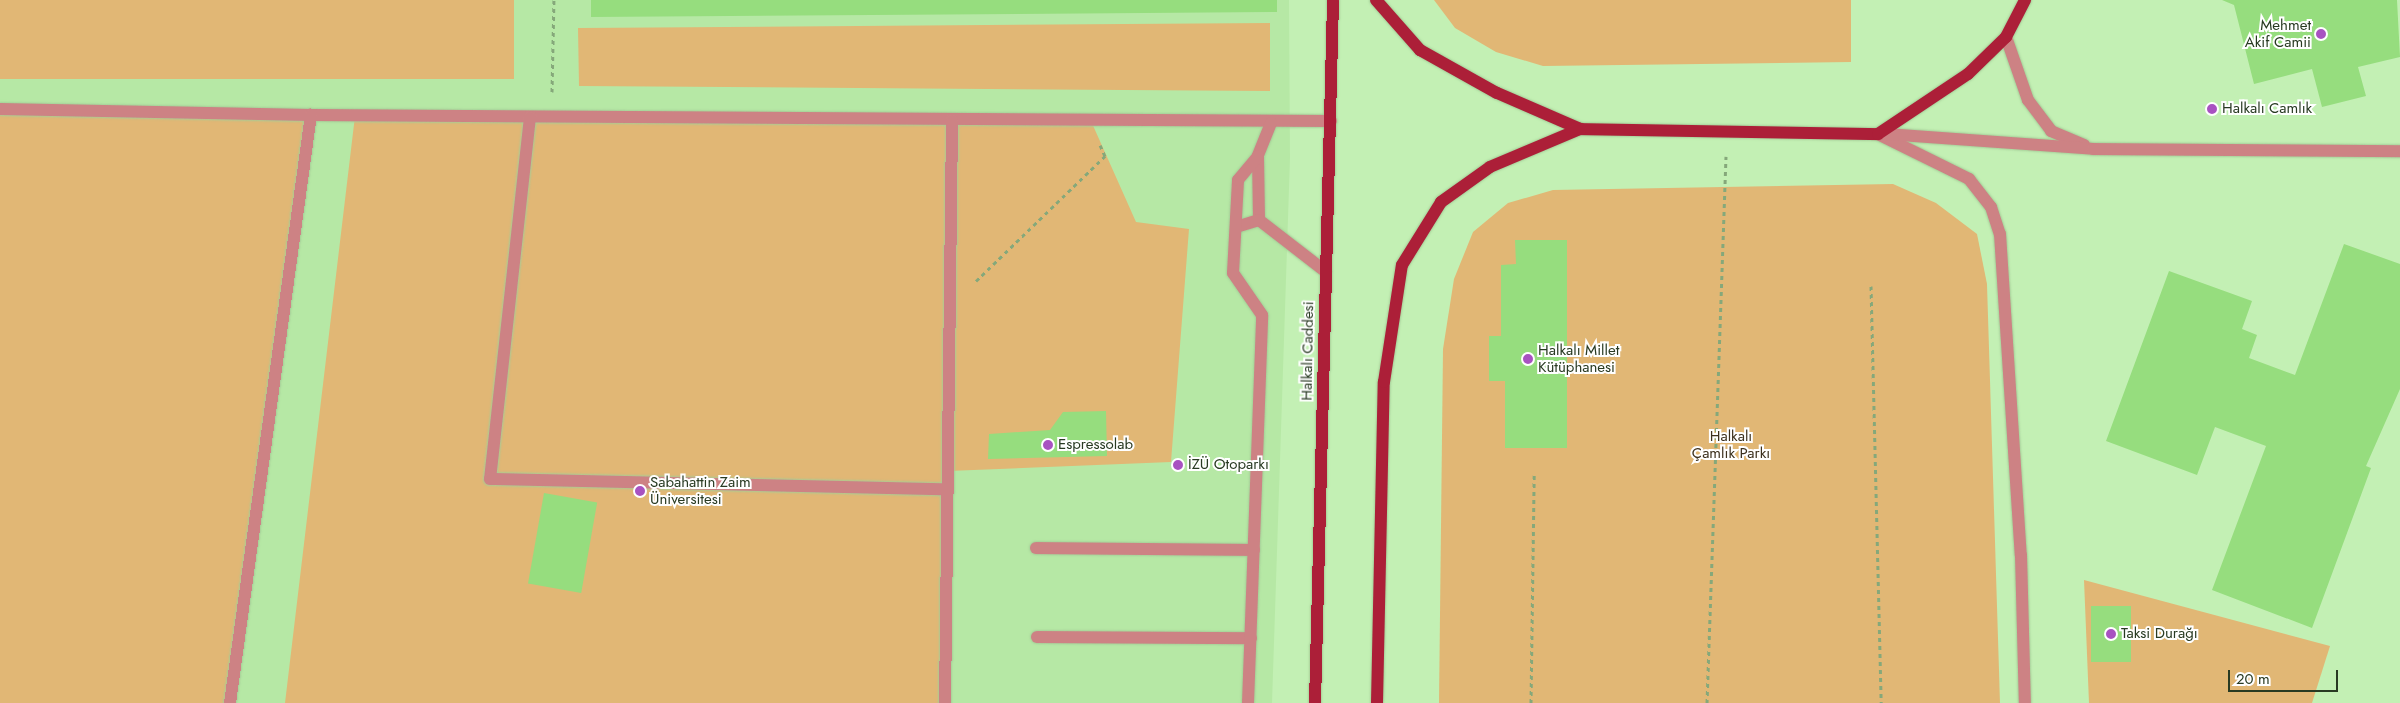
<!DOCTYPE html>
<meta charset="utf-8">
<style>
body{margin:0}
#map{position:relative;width:2400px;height:703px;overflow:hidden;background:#c3f0b4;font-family:Jost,sans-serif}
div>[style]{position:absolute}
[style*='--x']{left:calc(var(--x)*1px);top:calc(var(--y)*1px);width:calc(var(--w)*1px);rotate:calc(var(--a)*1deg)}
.built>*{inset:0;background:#b6e8a5}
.green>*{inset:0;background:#e1b775;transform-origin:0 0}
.building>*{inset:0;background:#96dd7e;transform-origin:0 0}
.path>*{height:3px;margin-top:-1.5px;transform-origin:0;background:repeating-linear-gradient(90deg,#85a87a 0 4px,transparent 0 8px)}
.roads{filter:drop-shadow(0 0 1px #a4cc97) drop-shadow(0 0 1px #a4cc97)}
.minor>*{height:12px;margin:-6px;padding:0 6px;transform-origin:6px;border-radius:6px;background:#cd8284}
.major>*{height:12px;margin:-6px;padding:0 6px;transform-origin:6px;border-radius:6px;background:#ac1f38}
.dots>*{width:14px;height:14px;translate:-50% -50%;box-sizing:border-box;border:2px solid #fff;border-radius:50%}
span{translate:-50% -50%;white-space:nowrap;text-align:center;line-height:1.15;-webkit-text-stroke:4px #fff;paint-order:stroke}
.poi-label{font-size:15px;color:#283a22}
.right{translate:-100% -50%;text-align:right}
.left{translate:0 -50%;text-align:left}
.street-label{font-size:15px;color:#283a22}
.park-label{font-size:15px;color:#3d311e}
.scale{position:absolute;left:2228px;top:670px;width:110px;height:22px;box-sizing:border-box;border:2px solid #283a22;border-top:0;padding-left:6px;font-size:15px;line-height:18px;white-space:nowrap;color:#283a22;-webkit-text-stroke:4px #fff;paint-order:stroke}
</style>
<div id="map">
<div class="built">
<div style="clip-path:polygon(0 0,1289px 0,1290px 158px,1272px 703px,0 703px)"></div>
</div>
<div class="green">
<div style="left:0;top:0;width:514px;height:79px"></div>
<div style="clip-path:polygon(1434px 0,1851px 0,1851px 62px,1543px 66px,1496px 52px,1455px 28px)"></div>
<div style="clip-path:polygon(1270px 23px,1270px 91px,579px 86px,578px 28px)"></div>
<div style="clip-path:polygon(0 109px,311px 115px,230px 703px,0 703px)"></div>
<div style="clip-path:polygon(355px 116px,1091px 121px,1136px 222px,1189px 229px,1171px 462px,948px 471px,945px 703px,285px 703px)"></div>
<div style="clip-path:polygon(1893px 184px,1936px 203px,1977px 234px,1987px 284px,2000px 703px,1439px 703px,1443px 349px,1454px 279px,1473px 232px,1508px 203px,1553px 190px)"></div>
<div style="clip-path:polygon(2084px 580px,2330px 646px,2312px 703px,2089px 703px)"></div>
</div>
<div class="building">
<div style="clip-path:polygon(591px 0,1277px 0,1277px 12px,591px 17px)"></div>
<div style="clip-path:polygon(2222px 0,2397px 0,2400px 57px,2358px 67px,2366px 96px,2322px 107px,2312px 69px,2254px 84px,2234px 5px)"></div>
<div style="clip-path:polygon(1515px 240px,1567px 240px,1567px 448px,1505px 448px,1505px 381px,1489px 381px,1489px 336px,1501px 336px,1501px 265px,1516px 264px)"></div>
<div style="clip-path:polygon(2344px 244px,2400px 264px,2400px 389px,2366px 466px,2371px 468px,2312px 628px,2212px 590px,2266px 446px,2215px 427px,2197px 475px,2106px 441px,2169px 271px,2252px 301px,2242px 329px,2257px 335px,2249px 358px,2295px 375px)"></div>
<div style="clip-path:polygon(1106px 411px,1107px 456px,988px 459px,989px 434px,1050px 430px,1063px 412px)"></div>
<div style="left:544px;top:493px;width:54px;height:92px;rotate:10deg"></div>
<div style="left:2091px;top:606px;width:40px;height:56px"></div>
</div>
<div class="path">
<div style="--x:552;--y:92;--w:92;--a:-88.8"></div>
<div style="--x:976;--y:281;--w:180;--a:-44.1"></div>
<div style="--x:1105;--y:156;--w:12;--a:-114"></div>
<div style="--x:1871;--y:286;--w:417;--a:88.6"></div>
<div style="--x:1531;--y:703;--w:228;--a:-89.2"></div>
<div style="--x:1707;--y:703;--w:547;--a:-88.01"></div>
</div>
<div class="roads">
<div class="minor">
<div style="--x:2006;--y:37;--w:67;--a:70.8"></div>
<div style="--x:2028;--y:100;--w:39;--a:53"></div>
<div style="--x:2051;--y:131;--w:36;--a:23"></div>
<div style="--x:0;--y:109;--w:311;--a:1.1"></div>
<div style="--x:311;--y:115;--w:1020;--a:0.34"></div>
<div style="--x:530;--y:117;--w:364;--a:96.3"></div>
<div style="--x:490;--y:479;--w:457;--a:1.3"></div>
<div style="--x:1271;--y:123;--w:35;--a:112"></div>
<div style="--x:1258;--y:156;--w:64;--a:89.1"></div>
<div style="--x:1259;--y:220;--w:85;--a:37.8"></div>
<div style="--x:1878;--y:134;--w:102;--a:26.3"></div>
<div style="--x:1969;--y:179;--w:36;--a:52"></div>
<div style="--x:1991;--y:207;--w:28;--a:72"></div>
<div style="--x:2000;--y:234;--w:322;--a:86.3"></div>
<div style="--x:2021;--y:555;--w:148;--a:88.5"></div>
<div style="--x:1886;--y:134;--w:208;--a:4.1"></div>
<div style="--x:2093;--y:149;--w:307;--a:0.4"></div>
<div style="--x:1236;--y:227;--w:24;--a:-17"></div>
<div style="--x:1036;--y:548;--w:218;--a:0.5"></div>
<div style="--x:1037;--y:637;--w:214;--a:0.3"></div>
<div style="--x:230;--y:703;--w:594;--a:-82.16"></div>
<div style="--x:945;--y:703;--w:583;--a:-89.31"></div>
<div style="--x:1248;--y:703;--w:388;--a:-87.9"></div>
<div style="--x:1262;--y:315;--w:51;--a:-124.6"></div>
<div style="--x:1233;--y:273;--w:93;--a:-86.9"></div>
<div style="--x:1238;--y:180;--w:31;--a:-50"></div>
</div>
<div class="major">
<div style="--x:1376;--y:0;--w:67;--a:48.7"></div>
<div style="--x:1420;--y:50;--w:88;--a:29.2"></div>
<div style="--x:1497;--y:93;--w:90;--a:23.4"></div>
<div style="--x:1580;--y:129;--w:298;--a:1"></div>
<div style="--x:1878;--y:134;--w:108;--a:-33.7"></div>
<div style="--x:1968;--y:74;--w:53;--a:-44.2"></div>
<div style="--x:2006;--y:37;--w:42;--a:-62.8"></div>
<div style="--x:1315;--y:703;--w:703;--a:-88.53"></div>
<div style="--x:1377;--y:703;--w:321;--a:-88.8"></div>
<div style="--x:1384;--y:382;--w:118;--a:-81.3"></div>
<div style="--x:1402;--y:265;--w:74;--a:-58.2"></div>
<div style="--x:1441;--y:202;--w:60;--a:-35.5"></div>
<div style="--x:1490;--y:167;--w:98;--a:-22.9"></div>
</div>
</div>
<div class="dots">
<div style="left:2321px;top:34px;background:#a852c1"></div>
<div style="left:2212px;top:109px;background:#a852c1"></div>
<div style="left:1528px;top:359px;background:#a852c1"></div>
<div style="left:1048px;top:445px;background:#a852c1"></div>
<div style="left:1178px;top:465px;background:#a852c1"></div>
<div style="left:640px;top:491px;background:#a852c1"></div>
<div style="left:2111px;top:634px;background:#a852c1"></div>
</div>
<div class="poi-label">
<span class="right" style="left:2311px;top:34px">Mehmet<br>Akif Camii</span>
<span class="left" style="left:2222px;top:109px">Halkalı Camlık</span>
<span class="left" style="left:1538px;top:359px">Halkalı Millet<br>Kütüphanesi</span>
<span class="left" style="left:1058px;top:445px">Espressolab</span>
<span class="left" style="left:1188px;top:465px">İZÜ Otoparkı</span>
<span class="left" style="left:650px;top:491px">Sabahattin Zaim<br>Üniversitesi</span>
<span class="left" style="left:2121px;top:634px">Taksi Durağı</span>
</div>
<div class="street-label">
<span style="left:1308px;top:351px;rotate:-89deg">Halkalı Caddesi</span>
</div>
<div class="park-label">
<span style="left:1731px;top:445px">Halkalı<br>Çamlık Parkı</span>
</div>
<div class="scale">20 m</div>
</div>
